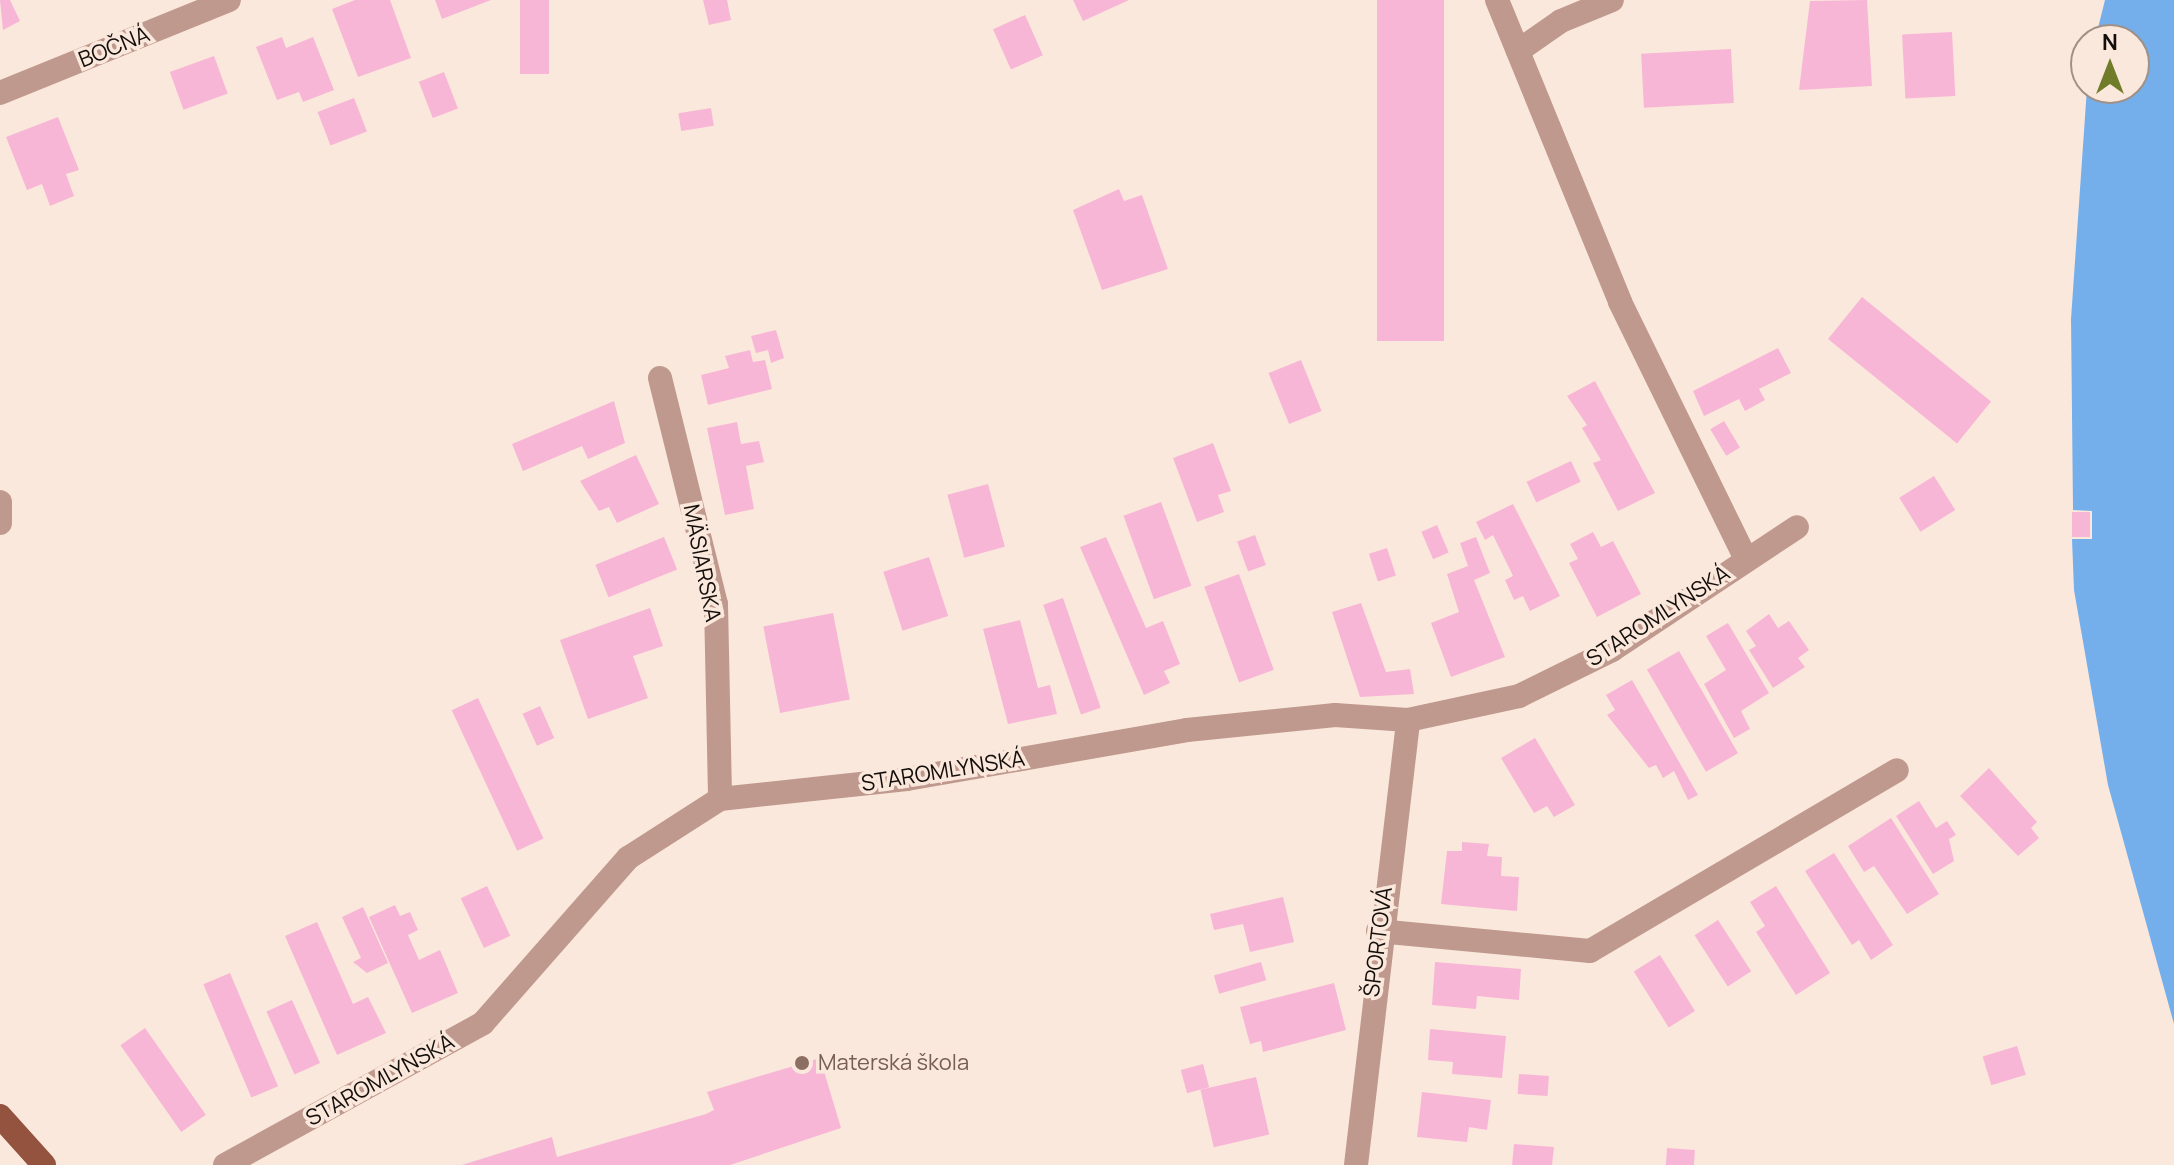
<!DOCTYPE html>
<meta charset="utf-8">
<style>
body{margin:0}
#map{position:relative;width:2174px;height:1165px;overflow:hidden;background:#fbe8dc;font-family:Manrope,sans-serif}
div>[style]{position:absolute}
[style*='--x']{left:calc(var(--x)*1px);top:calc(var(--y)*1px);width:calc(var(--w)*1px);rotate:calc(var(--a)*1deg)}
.water>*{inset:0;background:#74afec}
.building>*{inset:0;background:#f8b6d6;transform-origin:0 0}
.minor>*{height:24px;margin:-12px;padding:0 12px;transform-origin:12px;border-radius:12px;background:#bf998d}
.major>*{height:24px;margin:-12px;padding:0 12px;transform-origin:12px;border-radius:12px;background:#94533e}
.dots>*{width:22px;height:22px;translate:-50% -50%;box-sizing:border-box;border:4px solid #fbe8dc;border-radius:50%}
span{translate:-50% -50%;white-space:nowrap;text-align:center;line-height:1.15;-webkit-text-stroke:7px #fbe8dc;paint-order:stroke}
.street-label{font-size:22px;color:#140e0a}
.education-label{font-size:22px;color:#785e54}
.left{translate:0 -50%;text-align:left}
.north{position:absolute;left:2070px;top:24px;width:80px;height:80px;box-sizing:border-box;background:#fbe8dc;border:2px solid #9f9188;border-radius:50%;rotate:0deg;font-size:22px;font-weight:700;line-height:32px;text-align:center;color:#140e0a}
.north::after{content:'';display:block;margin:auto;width:28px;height:36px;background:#707c29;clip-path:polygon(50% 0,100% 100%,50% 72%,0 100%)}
</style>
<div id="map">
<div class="water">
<div style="clip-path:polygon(2105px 0,2174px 0,2174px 1024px,2108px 785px,2074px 590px,2072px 539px,2092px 539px,2092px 511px,2073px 510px,2071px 319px,2087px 88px,2134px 88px,2134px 40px,2095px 40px)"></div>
</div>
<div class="building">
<div style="clip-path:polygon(0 0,10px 0,20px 21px,3px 30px)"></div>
<div style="clip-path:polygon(355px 0,390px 0,411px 58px,358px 77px,332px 9px)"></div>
<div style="clip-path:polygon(435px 0,491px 0,442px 19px)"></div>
<div style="left:520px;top:0;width:29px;height:74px"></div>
<div style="clip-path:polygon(703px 0,727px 0,731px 20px,709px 25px)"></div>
<div style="clip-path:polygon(1073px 0,1129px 0,1083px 21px)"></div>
<div style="left:1377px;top:0;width:67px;height:341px"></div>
<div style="clip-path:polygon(1867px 0,1872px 86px,1799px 90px,1810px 1px)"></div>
<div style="left:1025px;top:15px;width:44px;height:35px;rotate:66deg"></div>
<div style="left:1952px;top:32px;width:64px;height:50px;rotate:87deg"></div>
<div style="clip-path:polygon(282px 37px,286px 48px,313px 37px,334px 90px,303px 102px,299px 92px,277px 100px,256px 47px)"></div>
<div style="left:1731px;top:49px;width:54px;height:90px;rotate:87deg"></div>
<div style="left:214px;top:56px;width:40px;height:47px;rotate:70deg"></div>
<div style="left:444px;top:72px;width:39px;height:27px;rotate:69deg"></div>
<div style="left:354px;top:98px;width:36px;height:39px;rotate:69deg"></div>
<div style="left:711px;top:108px;width:18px;height:33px;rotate:81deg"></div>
<div style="clip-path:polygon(58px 117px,79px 170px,66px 174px,74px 196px,50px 206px,42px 184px,27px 190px,6px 137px)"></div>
<div style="clip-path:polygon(1119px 189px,1124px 201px,1142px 195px,1168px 269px,1102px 290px,1073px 210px)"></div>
<div style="left:1862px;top:297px;width:166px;height:54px;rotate:39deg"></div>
<div style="clip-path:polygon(776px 330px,784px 358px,771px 363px,768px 350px,756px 353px,751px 336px)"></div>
<div style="clip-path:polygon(1778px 348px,1791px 373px,1759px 389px,1765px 400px,1745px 411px,1739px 399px,1704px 416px,1693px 391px)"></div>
<div style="clip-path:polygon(750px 350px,753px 362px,765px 360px,772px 389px,708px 405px,701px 375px,729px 368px,725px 356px)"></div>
<div style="left:1301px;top:360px;width:55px;height:35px;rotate:68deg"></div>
<div style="clip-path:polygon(1595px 381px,1655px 493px,1618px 511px,1593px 463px,1601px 460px,1582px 428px,1587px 425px,1567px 396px)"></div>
<div style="clip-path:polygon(614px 401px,625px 443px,588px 459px,582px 446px,523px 471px,512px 444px)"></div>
<div style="left:1724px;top:421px;width:31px;height:16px;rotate:59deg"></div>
<div style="clip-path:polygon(737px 422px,741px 444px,759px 441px,764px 462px,746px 466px,754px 509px,725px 515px,707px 428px)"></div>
<div style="clip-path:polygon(1213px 443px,1231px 491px,1218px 495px,1224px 512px,1197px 522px,1173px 458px)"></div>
<div style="clip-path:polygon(636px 455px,659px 504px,617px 523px,609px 507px,599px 511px,580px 481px)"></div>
<div style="left:1571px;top:461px;width:23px;height:49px;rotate:65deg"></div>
<div style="left:1934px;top:476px;width:40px;height:41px;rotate:58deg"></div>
<div style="left:988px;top:484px;width:65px;height:42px;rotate:75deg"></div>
<div style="left:1161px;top:502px;width:89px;height:40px;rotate:70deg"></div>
<div style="clip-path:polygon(1513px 504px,1560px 596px,1530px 611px,1523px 596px,1514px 600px,1505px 580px,1513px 576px,1493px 535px,1485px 540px,1476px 522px)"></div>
<div style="left:2072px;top:512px;width:18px;height:25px"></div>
<div style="left:1437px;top:525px;width:30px;height:17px;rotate:67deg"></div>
<div style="clip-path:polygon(1593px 532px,1601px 547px,1613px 541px,1641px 594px,1597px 617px,1569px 563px,1578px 559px,1570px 544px)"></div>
<div style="left:1255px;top:535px;width:32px;height:19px;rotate:70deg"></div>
<div style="left:664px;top:537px;width:35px;height:74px;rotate:68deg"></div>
<div style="clip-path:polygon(1106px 537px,1146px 628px,1163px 621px,1180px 664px,1164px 671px,1170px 683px,1144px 695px,1080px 547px)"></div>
<div style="clip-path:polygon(1476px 537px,1490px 573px,1474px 580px,1505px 657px,1451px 677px,1431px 623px,1459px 612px,1447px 574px,1468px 566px,1460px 543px)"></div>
<div style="left:1387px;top:548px;width:29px;height:19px;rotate:72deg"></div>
<div style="left:929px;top:557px;width:62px;height:48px;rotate:72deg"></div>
<div style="left:1239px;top:574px;width:102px;height:37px;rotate:70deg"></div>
<div style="left:1063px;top:598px;width:116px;height:21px;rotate:71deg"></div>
<div style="clip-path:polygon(1361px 603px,1386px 672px,1410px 669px,1414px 694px,1360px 697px,1332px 612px)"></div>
<div style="clip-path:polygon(650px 608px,663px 646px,633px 656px,648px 698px,588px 719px,560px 640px)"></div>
<div style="left:833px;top:613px;width:88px;height:71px;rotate:79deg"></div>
<div style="clip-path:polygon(1769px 614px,1778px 628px,1789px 621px,1809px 650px,1798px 658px,1805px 667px,1773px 688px,1749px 650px,1756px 646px,1746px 631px)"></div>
<div style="clip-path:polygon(1020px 620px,1038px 688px,1050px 685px,1057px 714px,1008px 724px,983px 629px)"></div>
<div style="clip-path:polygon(1728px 623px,1769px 693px,1741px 711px,1750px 729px,1734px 738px,1704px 684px,1726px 670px,1706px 636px)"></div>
<div style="left:1679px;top:651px;width:118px;height:37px;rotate:60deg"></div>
<div style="clip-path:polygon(1632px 680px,1698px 795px,1688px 800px,1674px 771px,1663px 778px,1656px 765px,1649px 768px,1607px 715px,1615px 710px,1606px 695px)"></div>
<div style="left:478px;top:698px;width:155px;height:29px;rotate:65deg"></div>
<div style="left:540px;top:706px;width:35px;height:19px;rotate:66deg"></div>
<div style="clip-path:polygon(1535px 738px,1575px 805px,1554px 817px,1547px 806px,1534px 813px,1501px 758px)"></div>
<div style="clip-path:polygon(1989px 768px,2037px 822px,2031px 828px,2039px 838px,2018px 856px,1960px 796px)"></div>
<div style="clip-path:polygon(1919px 801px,1936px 828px,1947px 821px,1956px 835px,1949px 839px,1954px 861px,1933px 874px,1896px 816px)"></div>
<div style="clip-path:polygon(1891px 818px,1939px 894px,1907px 914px,1874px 866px,1864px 872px,1848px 846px)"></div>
<div style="clip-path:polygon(1462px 842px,1489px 844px,1487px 856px,1502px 857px,1501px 876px,1519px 877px,1517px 911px,1441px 904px,1447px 851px,1462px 851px)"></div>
<div style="clip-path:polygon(1834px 853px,1893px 945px,1871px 960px,1859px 940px,1852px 945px,1805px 871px)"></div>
<div style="left:487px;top:886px;width:55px;height:29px;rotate:65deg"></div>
<div style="clip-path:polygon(1776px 886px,1830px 973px,1796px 995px,1756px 932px,1765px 926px,1750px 902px)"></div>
<div style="clip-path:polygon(1283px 897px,1294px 942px,1250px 952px,1243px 924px,1214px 930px,1210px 914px)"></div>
<div style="clip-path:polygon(395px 905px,400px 916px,410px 912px,418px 930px,408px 935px,419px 960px,440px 950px,458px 993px,412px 1013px,369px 917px)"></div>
<div style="clip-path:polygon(363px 907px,388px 963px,367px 973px,353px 962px,361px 958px,342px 917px)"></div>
<div style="left:1718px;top:920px;width:61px;height:28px;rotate:57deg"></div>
<div style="clip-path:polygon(317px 922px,353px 1004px,368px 997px,386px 1033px,337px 1055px,285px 936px)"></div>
<div style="left:1660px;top:955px;width:66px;height:31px;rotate:58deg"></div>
<div style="left:1261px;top:962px;width:19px;height:49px;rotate:74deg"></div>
<div style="clip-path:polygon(1435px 962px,1521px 969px,1519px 1000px,1477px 996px,1476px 1009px,1432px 1005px)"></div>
<div style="left:230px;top:973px;width:123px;height:29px;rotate:67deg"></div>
<div style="clip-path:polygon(1334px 983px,1346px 1030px,1263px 1052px,1261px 1041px,1250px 1044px,1240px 1007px)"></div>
<div style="left:292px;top:1000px;width:69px;height:28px;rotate:66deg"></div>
<div style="left:145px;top:1028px;width:106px;height:30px;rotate:55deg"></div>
<div style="clip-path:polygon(1430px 1029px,1506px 1036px,1502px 1078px,1452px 1074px,1453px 1062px,1428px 1060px)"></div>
<div style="left:2017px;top:1046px;width:30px;height:36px;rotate:73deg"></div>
<div style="clip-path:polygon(820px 1058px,841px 1128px,730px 1165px,462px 1165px,552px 1137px,557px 1157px,706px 1114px,714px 1110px,707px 1092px)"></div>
<div style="left:1203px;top:1064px;width:24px;height:23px;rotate:75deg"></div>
<div style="left:1519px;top:1074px;width:30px;height:20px;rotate:4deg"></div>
<div style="left:1256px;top:1077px;width:59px;height:57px;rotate:77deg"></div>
<div style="clip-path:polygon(1422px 1092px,1491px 1100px,1487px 1130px,1469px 1127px,1467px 1142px,1417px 1137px)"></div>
<div style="clip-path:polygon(1514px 1144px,1554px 1147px,1552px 1165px,1512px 1165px)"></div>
<div style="left:1667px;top:1148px;width:28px;height:17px;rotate:4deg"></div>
</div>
<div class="minor">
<div style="--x:1497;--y:0;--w:326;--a:67.8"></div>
<div style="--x:1620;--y:302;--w:286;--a:63.9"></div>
<div style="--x:1518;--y:51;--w:52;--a:-34.9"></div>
<div style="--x:1561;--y:21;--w:55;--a:-22.4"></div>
<div style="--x:0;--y:93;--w:247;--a:-22.1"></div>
<div style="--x:660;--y:378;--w:233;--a:76.1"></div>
<div style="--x:716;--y:604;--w:195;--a:88.8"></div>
<div style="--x:0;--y:502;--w:21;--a:90"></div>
<div style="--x:1378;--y:931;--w:213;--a:5.4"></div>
<div style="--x:1590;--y:951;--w:356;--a:-30.5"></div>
<div style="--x:225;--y:1165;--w:294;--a:-28.8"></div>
<div style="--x:483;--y:1023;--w:220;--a:-48.7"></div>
<div style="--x:628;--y:858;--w:109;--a:-32.7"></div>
<div style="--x:720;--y:799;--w:188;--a:-6.1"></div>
<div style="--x:907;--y:779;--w:284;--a:-9.9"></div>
<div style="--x:1187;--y:730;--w:149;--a:-5.8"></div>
<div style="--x:1335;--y:715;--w:73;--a:3.9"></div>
<div style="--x:1408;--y:720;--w:114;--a:-12.2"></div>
<div style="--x:1519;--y:696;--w:104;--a:-26.3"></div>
<div style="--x:1612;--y:650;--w:222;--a:-33.6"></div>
<div style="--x:1356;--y:1165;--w:448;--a:-83.3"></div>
</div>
<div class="major">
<div style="--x:0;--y:1116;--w:66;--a:48.1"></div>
</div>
<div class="dots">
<div style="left:802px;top:1063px;background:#8d6e63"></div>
</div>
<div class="street-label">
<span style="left:114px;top:47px;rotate:-22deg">BOČNÁ</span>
<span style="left:702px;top:563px;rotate:79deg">MÄSIARSKA</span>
<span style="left:1658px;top:616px;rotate:-33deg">STAROMLYNSKÁ</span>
<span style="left:943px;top:771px;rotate:-9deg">STAROMLYNSKÁ</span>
<span style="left:1378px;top:942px;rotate:-83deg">ŠPORTOVÁ</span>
<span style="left:380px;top:1080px;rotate:-29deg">STAROMLYNSKÁ</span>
</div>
<div class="education-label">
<span class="left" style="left:818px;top:1063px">Materská škola</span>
</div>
<div class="north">N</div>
</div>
